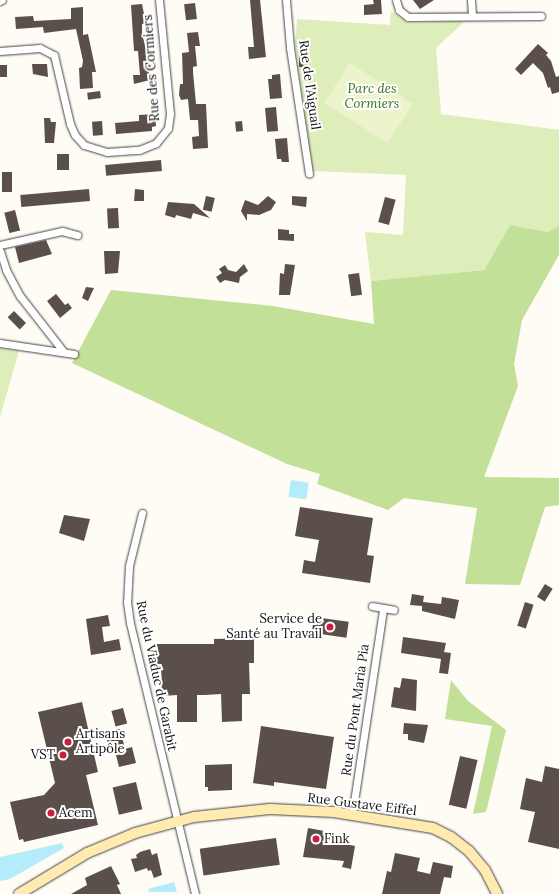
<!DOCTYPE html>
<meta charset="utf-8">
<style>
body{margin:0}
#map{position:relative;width:559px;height:894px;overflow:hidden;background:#fffbf5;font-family:Lora,serif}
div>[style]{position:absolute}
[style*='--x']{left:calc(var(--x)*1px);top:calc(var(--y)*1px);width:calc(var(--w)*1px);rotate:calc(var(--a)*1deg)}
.green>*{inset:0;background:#ddeeba}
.forest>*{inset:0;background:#c3e098}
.pitch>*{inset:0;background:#edf4cc;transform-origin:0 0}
.water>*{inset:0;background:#b5ecfb;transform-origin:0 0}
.building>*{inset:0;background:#5b4f4c;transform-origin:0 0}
.roads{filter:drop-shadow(0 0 1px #444) drop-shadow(0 0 1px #444)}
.street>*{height:7px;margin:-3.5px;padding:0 3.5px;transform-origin:3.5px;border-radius:3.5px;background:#fff}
.secondary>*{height:10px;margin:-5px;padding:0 5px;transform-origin:5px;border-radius:5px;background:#ffeab0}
.dots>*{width:11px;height:11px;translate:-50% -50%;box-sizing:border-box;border:2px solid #fff;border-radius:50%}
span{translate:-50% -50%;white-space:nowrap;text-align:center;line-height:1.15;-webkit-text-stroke:4px #fff;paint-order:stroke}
.street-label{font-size:13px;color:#111}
.park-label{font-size:13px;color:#39701a;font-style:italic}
.poi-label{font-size:13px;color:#111}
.right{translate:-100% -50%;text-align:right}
.left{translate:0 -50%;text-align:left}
</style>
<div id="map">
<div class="green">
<div style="clip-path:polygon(391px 11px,408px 22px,465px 21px,436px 48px,441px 114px,559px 130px,559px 226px,548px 232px,510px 225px,484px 270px,371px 281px,365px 232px,403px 235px,406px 175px,313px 171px,295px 46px,297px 19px,390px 25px)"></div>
<div style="clip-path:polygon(0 348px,19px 351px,0 417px)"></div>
</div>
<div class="forest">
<div style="clip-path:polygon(510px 225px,548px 232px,559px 226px,559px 255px,522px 320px,514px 364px,518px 386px,484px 477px,559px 478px,559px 505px,545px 507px,520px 585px,465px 584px,477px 508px,404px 498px,388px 510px,317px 484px,320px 474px,287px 464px,72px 363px,111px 290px,273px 306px,374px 324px,371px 281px,484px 270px)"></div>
<div style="clip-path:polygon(451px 680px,468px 701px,506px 730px,486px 812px,473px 814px,492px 726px,445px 719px)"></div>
</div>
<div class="pitch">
<div style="left:350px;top:63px;width:75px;height:47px;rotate:33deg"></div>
</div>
<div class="water">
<div style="left:291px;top:480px;width:18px;height:17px;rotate:9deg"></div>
<div style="clip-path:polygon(62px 843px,64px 848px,10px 879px,0 881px,0 857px)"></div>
<div style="clip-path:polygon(174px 882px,177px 892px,149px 892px,148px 889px)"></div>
</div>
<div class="building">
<div style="clip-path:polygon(250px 0,260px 0,266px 57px,249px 59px,248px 47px,254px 47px)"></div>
<div style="clip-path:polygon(373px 0,381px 0,382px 14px,364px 15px,364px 5px,374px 4px)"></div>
<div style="clip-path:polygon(413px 0,434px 0,420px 9px)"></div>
<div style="left:195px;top:3px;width:16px;height:11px;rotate:83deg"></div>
<div style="clip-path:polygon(142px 4px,146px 24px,142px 24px,142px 34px,152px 71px,149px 71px,150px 80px,134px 84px,133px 75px,140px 75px,138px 51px,134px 51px,131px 5px)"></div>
<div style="clip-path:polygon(83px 7px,83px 35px,88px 34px,96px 72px,92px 72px,93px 88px,80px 89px,79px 68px,82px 67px,83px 61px,76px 29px,44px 33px,43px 27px,16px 29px,15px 17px,33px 16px,34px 21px,71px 19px,71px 8px)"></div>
<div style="clip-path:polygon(198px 32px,200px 46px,195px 46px,197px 66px,193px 67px,193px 72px,196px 104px,206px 104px,208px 148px,193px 149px,192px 137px,199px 136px,198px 120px,190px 120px,188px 99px,181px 100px,179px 95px,180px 84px,183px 84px,182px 53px,189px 52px,187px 33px)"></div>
<div style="clip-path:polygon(538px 44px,548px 53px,546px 55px,551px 61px,556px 77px,559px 76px,559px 92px,552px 94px,550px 87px,548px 88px,543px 73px,533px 63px,521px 75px,515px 69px)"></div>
<div style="left:299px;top:56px;width:7px;height:11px"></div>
<div style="clip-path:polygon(32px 64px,47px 64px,48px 77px,33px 74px)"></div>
<div style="left:0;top:65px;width:7px;height:12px"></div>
<div style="clip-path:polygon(280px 74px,282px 98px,270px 99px,268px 79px,272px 79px,272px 75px)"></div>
<div style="left:100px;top:91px;width:7px;height:13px;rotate:82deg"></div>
<div style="left:276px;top:107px;width:24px;height:11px;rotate:85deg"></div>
<div style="clip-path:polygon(155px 114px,156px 126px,152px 127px,152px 131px,116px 134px,115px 123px,139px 121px,139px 115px)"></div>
<div style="clip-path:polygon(44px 118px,50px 118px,51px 122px,56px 122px,54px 143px,45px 143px)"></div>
<div style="left:102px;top:121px;width:14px;height:10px;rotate:86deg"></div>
<div style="left:242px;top:121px;width:10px;height:7px;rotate:84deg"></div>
<div style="clip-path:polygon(287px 138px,289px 162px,282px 162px,281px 159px,277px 159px,275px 139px)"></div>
<div style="left:57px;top:154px;width:12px;height:16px"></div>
<div style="left:161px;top:160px;width:11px;height:56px;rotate:85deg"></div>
<div style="left:2px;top:172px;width:10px;height:20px"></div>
<div style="left:89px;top:189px;width:12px;height:69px;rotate:85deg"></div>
<div style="clip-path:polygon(135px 189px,144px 190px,144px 201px,134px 201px)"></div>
<div style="left:206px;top:196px;width:9px;height:14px;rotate:13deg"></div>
<div style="clip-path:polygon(268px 196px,276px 202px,271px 210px,259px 215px,247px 214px,247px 221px,241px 211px,245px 200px,258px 205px)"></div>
<div style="clip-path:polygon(292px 196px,307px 197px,306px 207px,292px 205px)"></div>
<div style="left:385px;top:197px;width:11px;height:26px;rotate:15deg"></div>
<div style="clip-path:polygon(168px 202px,194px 204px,210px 218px,193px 213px,191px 219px,176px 215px,175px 218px,165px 215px)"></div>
<div style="left:118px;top:208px;width:20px;height:11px;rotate:87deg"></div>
<div style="left:15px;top:210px;width:21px;height:11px;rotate:76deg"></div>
<div style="clip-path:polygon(278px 229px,289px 230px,289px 234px,294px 234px,294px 241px,278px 240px)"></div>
<div style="clip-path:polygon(46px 240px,52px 254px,19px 263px,15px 247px)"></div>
<div style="clip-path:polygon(104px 251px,120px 251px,118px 273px,105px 274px)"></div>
<div style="clip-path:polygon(244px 264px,248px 271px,240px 277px,239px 283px,225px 280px,220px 283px,216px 277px,222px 273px,219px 269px,225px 265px,228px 270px,236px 272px)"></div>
<div style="clip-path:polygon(285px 264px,295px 265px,290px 295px,279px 295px,280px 273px,284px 274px)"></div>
<div style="left:359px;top:273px;width:22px;height:11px;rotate:82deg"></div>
<div style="clip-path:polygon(86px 287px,94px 288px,88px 301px,82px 298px)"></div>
<div style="clip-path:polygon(56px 294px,65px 305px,68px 303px,72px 308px,60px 318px,47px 301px)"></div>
<div style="left:14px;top:311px;width:17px;height:9px;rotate:45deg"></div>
<div style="clip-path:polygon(300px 507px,373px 518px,367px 555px,374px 556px,370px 583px,302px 573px,304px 560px,315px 562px,319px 540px,295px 536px)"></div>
<div style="clip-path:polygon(64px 515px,90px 519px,84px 541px,59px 533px)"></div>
<div style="left:545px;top:584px;width:9px;height:15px;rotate:32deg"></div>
<div style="clip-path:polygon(412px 594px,424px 596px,423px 602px,441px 604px,442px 597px,459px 600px,455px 619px,422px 611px,422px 606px,410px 605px)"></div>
<div style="left:525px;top:602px;width:9px;height:25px;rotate:18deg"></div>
<div style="clip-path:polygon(108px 615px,110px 626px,102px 627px,104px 642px,119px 639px,121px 650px,91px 655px,86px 619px)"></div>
<div style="left:314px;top:617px;width:35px;height:16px;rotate:8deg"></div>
<div style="clip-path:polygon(403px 637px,446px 643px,444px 652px,451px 653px,448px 674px,439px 673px,441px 659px,401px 653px)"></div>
<div style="clip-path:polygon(254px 638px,254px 663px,249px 663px,250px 694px,242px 694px,242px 721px,222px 722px,221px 694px,205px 695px,197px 695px,197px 722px,177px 722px,177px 695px,162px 696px,161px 664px,157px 664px,156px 644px,214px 644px,214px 639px)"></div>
<div style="clip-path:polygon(402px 678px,417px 680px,416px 711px,391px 707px,394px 687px,400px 688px)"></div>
<div style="clip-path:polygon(82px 702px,98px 772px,86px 775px,98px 825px,24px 842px,23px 839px,19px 840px,10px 802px,44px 795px,55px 783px,38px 712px)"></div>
<div style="left:123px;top:708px;width:16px;height:12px;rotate:75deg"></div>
<div style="clip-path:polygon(404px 723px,428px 725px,424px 743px,408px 740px,408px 734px,403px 734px)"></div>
<div style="clip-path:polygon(261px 726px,334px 737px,326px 789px,274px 782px,274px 786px,253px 783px)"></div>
<div style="clip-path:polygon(120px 729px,125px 749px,132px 747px,136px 763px,119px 767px,115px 751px,110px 752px,105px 732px)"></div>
<div style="left:460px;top:756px;width:18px;height:50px;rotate:13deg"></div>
<div style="clip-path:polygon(232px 764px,232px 790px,208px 791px,208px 787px,205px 787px,205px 765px)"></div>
<div style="clip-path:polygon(545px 766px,559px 769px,559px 849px,528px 842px,535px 812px,520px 809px,526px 778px,542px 782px)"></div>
<div style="left:136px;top:782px;width:28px;height:24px;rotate:77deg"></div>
<div style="clip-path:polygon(308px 828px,330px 832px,328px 840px,355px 846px,351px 869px,342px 867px,344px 861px,303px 857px)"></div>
<div style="left:276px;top:838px;width:27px;height:77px;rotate:82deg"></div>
<div style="clip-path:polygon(150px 849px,152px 855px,157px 853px,162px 875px,154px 878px,151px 870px,148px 871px,147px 868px,135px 872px,131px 859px,137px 858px,136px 855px,140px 852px)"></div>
<div style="clip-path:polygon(395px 853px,420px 858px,417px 871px,430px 874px,433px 862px,453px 866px,451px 878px,444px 877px,440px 894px,382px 894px,387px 871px,391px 872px)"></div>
<div style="clip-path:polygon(111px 866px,120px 884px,117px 885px,121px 894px,71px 894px,87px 885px,85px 878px)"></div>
</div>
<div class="roads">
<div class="street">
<div style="--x:286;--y:0;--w:48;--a:85.2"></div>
<div style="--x:290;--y:48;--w:127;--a:81.4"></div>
<div style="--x:396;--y:0;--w:10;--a:73"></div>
<div style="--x:399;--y:10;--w:11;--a:38"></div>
<div style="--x:408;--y:17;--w:133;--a:-0.4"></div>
<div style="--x:471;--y:0;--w:16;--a:86"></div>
<div style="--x:0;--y:1;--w:2;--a:-27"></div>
<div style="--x:0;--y:51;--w:40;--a:-4.3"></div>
<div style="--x:40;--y:48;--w:16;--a:27"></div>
<div style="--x:54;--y:55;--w:71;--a:76.9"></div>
<div style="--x:70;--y:124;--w:12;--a:66"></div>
<div style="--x:75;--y:135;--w:13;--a:48"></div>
<div style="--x:84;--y:145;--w:24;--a:17"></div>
<div style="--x:107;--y:152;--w:32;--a:-4"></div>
<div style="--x:139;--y:150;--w:18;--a:-22"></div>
<div style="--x:156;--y:143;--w:19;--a:-51"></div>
<div style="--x:168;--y:128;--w:14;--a:-82"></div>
<div style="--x:170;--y:114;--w:115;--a:-95.5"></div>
<div style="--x:0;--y:245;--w:64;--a:-12.7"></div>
<div style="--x:62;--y:231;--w:16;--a:15"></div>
<div style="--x:0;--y:251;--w:20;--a:72"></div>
<div style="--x:6;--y:270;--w:30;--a:62"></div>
<div style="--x:20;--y:296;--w:70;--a:52"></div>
<div style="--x:0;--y:343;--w:75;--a:8.5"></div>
<div style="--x:142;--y:513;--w:55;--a:103.8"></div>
<div style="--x:129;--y:566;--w:36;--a:93"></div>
<div style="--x:127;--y:602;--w:21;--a:82"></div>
<div style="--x:130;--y:623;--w:279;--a:76.5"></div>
<div style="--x:372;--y:606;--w:22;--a:10"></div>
<div style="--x:352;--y:815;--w:208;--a:-81.4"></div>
</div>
<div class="secondary">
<div style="--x:19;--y:894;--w:79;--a:-31.1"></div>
<div style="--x:87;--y:853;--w:52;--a:-22.6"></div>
<div style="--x:135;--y:833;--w:61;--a:-15.2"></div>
<div style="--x:194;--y:817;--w:76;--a:-6"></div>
<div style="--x:270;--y:809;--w:64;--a:2.7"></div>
<div style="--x:334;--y:812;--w:100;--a:9.2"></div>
<div style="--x:433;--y:828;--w:20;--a:27"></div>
<div style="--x:451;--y:837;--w:23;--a:38"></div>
<div style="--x:469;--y:851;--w:25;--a:50"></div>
<div style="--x:485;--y:870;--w:27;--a:63"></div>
</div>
</div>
<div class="dots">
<div style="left:330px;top:627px;background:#ce1c40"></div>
<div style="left:68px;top:742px;background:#ce1c40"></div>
<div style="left:63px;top:755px;background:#ce1c40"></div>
<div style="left:51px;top:813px;background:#ce1c40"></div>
<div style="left:316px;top:839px;background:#ce1c40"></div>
</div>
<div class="street-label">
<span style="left:152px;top:68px;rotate:-94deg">Rue des Cormiers</span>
<span style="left:309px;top:85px;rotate:82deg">Rue de l’Aiguail</span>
<span style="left:156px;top:676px;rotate:78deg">Rue du Viaduc de Garabit</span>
<span style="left:356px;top:710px;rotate:-82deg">Rue du Pont Maria Pia</span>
<span style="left:362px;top:805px;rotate:7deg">Rue Gustave Eiffel</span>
</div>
<div class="park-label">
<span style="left:372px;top:97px">Parc des<br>Cormiers</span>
</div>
<div class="poi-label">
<span class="right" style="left:322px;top:627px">Service de<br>Santé au Travail</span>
<span class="left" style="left:76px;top:742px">Artisans<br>Artipôle</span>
<span class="right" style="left:55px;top:755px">VST</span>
<span class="left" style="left:59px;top:813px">Acem</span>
<span class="left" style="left:324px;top:839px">Fink</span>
</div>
</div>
